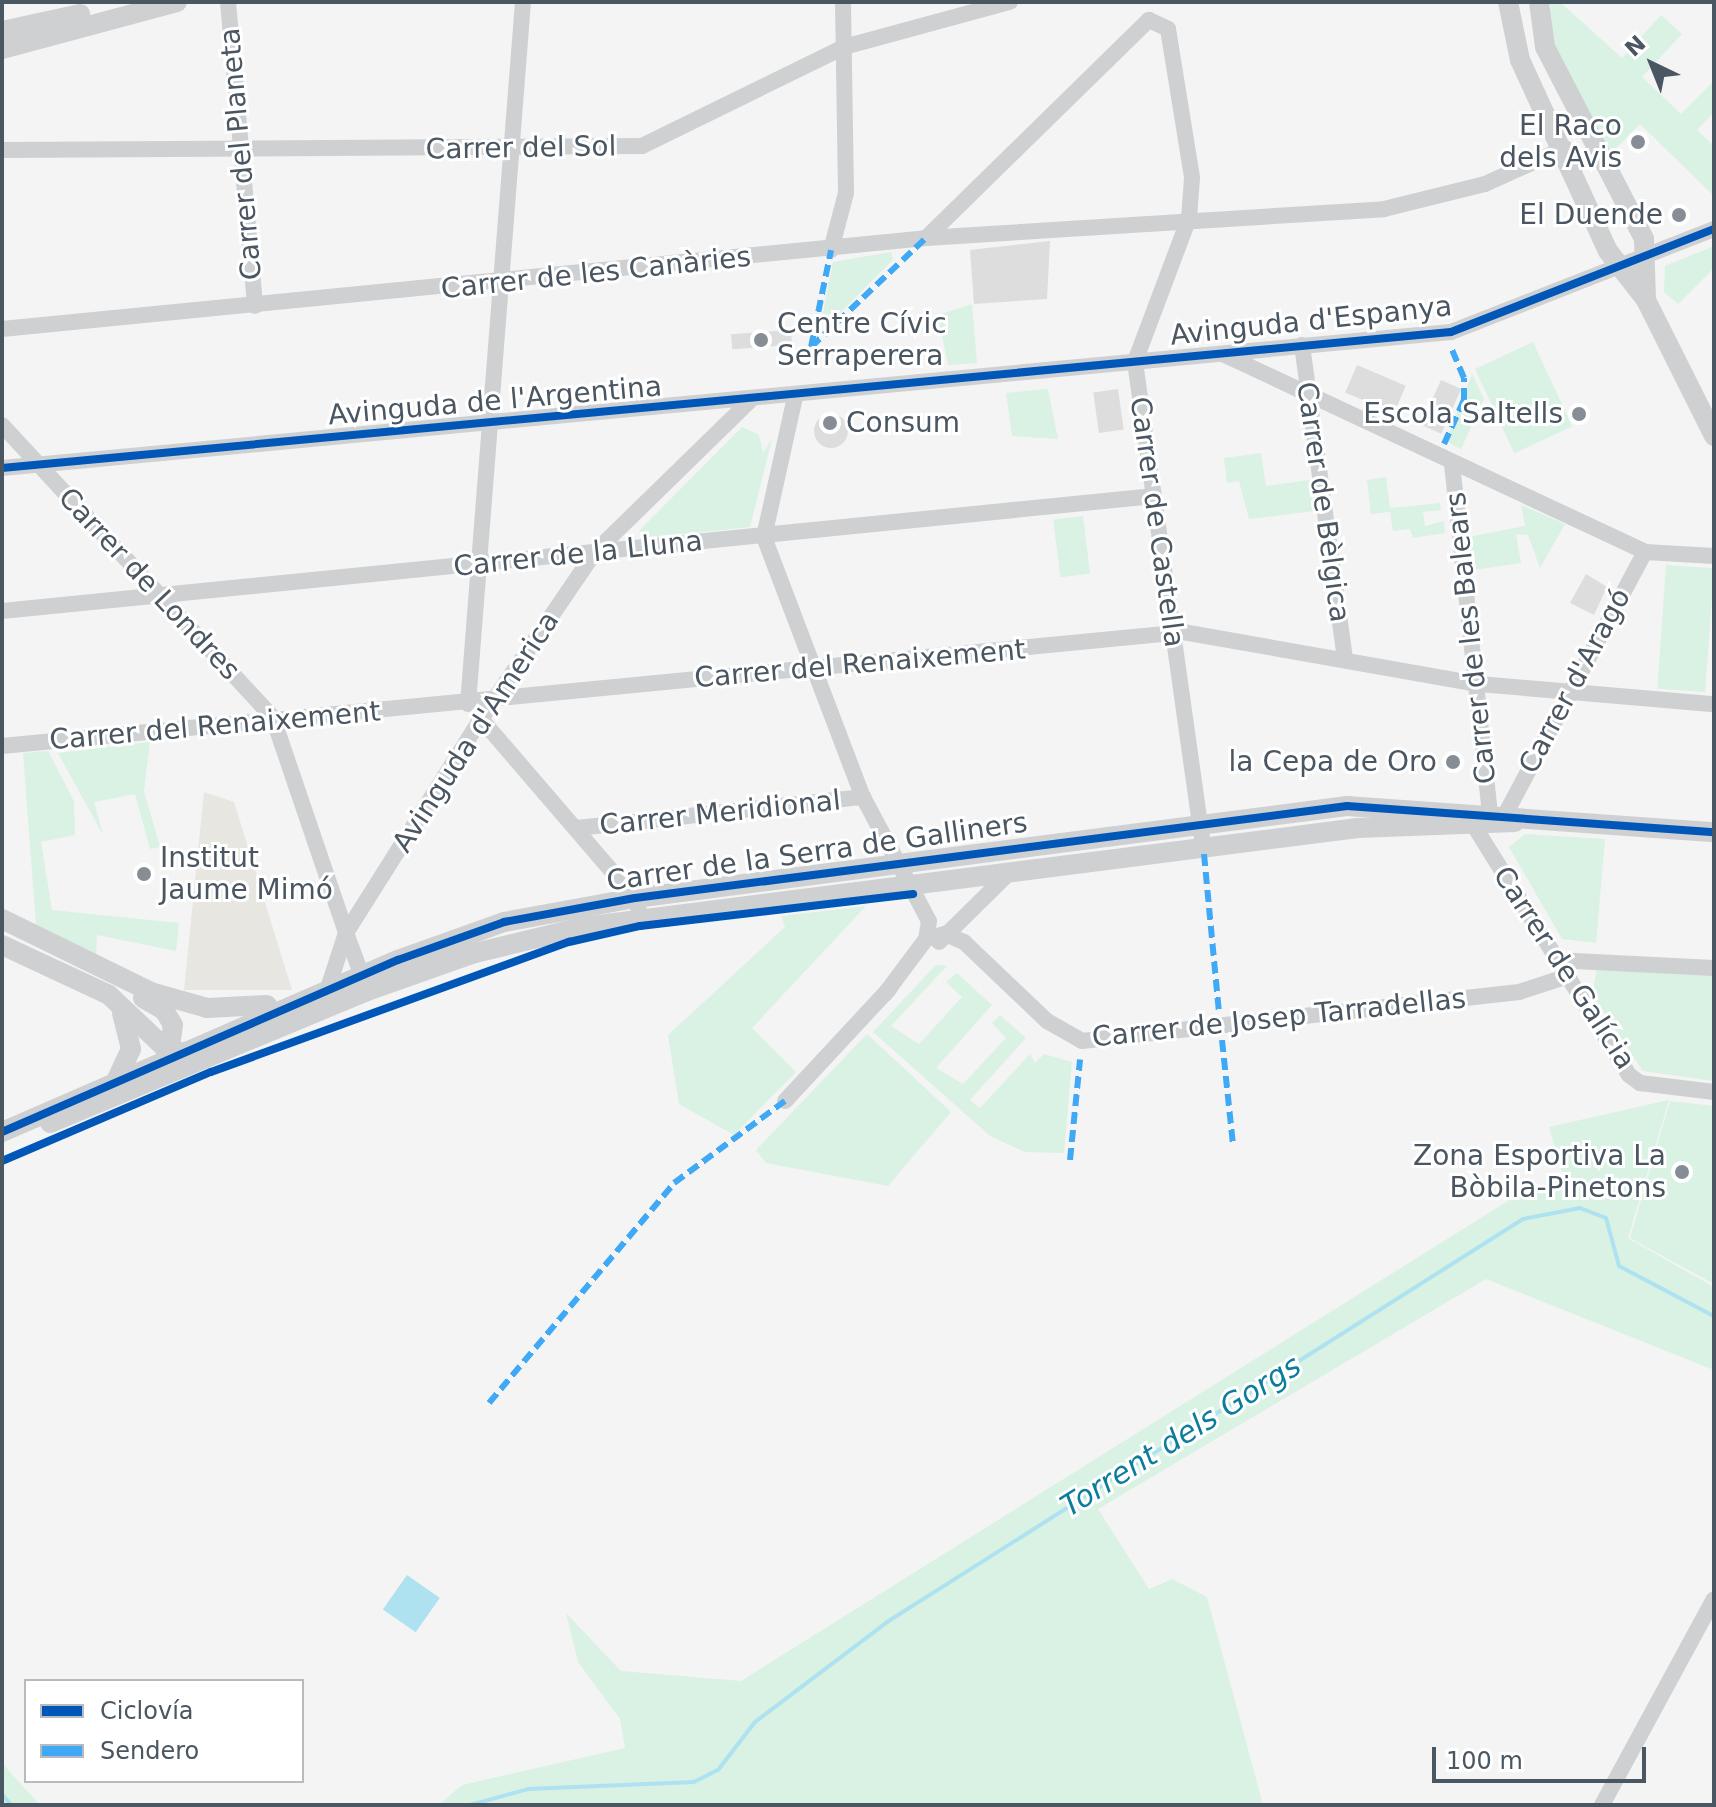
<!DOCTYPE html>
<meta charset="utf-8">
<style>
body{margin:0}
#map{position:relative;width:1716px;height:1807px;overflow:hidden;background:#f4f4f4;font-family:"DejaVu Sans",sans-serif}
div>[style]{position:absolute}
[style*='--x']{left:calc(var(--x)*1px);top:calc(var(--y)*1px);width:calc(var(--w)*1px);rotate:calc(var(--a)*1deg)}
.green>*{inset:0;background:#d9f2e3;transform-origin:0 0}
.sand>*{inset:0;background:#e7e6e1}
.water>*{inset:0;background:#aee2f0;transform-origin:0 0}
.stream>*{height:4px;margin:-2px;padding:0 2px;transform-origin:2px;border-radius:2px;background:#aee2f0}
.building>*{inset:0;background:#ddddde;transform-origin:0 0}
.round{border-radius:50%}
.minor>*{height:16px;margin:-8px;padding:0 8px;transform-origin:8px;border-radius:8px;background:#ced0d2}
.tertiary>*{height:20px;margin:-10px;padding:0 10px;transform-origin:10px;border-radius:10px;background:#ced0d2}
.quiet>*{height:6px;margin-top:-3px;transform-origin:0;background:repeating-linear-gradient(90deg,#3fa9f5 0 12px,transparent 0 18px)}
.cycleway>*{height:8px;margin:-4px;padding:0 4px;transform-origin:4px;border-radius:4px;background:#0057b8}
.dots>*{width:22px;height:22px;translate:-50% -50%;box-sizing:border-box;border:4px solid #fff;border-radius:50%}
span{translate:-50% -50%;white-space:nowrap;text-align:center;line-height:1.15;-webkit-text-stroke:6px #fff;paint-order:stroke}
.poi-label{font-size:28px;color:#4a5661}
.right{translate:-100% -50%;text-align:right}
.left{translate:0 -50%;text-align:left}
.street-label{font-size:28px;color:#4a5661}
.water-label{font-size:30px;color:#0c7c9b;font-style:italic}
.frame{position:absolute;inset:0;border:4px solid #4a5661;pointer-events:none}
.legend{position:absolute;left:24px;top:1679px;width:280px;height:104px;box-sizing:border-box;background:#fff;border:2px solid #b7bbc0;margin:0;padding:10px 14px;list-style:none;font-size:24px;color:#4a5661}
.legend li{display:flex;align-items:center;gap:16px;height:40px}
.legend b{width:40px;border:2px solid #b7bbc0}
.north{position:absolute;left:1612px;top:24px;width:80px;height:80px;-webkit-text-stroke:6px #fff;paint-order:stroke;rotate:317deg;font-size:22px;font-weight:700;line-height:32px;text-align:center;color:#4a5661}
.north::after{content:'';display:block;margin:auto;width:28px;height:36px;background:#4a5661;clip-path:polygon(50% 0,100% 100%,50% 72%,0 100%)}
.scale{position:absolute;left:1432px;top:1747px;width:214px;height:36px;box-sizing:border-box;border:4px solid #4a5661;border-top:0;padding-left:10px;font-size:24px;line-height:28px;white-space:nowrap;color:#4a5661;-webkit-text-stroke:6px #fff;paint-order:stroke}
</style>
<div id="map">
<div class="green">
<div style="clip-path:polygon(1550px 2px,1560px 2px,1622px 58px,1661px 15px,1682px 34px,1642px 77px,1681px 114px,1714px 81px,1714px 112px,1697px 130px,1714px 146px,1714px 196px,1640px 124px,1607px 157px,1554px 53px)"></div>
<div style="clip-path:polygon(1714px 246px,1714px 268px,1678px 304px,1664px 292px,1665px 266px)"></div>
<div style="clip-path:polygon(891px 252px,893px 260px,830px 323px,821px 322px,833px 262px)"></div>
<div style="clip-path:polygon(972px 304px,977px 363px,948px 365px,938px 315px)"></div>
<div style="left:1533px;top:342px;width:93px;height:64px;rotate:65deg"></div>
<div style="clip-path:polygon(1472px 374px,1484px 399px,1461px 449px,1446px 441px)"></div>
<div style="clip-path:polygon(1048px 389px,1058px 439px,1012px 436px,1006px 393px)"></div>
<div style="clip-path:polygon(742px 427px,759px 435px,763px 453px,772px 439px,750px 527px,648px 538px,639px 531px)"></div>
<div style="clip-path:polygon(1261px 453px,1266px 486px,1310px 480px,1315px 511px,1249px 519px,1239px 481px,1227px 483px,1224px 458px)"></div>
<div style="clip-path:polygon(1386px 477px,1390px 508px,1440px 503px,1441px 510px,1423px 512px,1425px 526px,1444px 521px,1445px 533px,1413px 538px,1410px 529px,1393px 531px,1390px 512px,1371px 514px,1367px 480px)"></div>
<div style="clip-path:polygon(1521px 505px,1565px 524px,1540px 568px,1528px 535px,1516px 534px,1521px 563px,1473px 570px,1468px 537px,1525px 526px)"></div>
<div style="left:1083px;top:516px;width:58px;height:30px;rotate:83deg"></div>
<div style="left:1666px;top:565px;width:48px;height:124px;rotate:4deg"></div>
<div style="clip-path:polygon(150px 742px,144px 791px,160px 847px,150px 849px,135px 794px,94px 802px,103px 835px,58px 753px)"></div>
<div style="clip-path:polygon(48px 751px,74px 801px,75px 835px,41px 842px,52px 910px,179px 923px,176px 951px,97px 935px,96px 957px,36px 925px,23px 753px)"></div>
<div style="clip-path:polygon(1525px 834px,1605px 839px,1596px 943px,1562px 939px,1509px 847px)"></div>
<div style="clip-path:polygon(866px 906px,752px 1028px,796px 1072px,734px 1135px,679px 1104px,668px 1035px,785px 927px,781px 916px)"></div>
<div style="clip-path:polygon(936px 965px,947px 966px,891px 1026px,919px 1044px,962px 997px,946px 982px,957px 973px,992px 1005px,936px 1068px,963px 1084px,1006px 1038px,992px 1023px,1000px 1015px,1026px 1038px,970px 1100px,980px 1108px,1030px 1054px,1035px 1063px,1044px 1054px,1072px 1062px,1064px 1153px,1025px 1152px,990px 1136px,873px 1032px)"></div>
<div style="clip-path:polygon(1597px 968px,1714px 974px,1714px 1081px,1643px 1071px,1592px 994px)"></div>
<div style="clip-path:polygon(867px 1034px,951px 1112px,888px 1186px,766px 1163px,756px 1150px)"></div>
<div style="clip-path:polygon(1669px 1100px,1628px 1238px,1714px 1287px,1714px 1370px,1486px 1279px,1098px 1509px,1149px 1589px,1172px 1579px,1207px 1597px,1263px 1805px,439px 1805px,462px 1785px,625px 1748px,620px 1719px,578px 1662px,566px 1613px,621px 1671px,741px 1681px,1527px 1189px,1564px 1179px,1549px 1127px)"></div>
<div style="clip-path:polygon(1670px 1101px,1714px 1106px,1714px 1284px,1630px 1238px)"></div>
<div style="clip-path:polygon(2px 1762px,9px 1771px,40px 1805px,2px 1805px)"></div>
</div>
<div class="sand">
<div style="clip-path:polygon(204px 792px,234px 802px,292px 990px,184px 990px)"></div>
</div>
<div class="water">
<div style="left:407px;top:1575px;width:40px;height:42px;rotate:35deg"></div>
</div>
<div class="stream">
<div style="--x:2;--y:1794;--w:14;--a:51"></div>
<div style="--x:470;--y:1805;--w:60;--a:-15.4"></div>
<div style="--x:528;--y:1789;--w:166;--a:-2.4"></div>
<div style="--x:694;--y:1782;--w:27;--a:-27"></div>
<div style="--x:718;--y:1770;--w:61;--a:-52.4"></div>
<div style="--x:755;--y:1722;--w:166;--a:-37.1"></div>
<div style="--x:887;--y:1622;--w:753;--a:-32.36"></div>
<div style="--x:1523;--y:1219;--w:58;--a:-10.9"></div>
<div style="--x:1580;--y:1208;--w:28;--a:21"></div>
<div style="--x:1606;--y:1218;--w:50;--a:74.8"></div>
<div style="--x:1619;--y:1266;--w:107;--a:27.8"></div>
</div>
<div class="building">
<div style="clip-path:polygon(1050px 241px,1047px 299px,974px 304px,970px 250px)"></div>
<div style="left:791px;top:330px;width:15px;height:60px;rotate:86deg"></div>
<div style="left:1357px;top:365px;width:53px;height:30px;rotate:23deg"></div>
<div style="left:1441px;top:380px;width:22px;height:49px;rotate:24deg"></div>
<div style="left:1118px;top:389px;width:41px;height:25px;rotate:82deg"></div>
<div class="round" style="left:814px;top:414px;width:34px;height:34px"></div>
<div style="clip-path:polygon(1586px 574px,1607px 587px,1594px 615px,1570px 603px)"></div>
</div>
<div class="minor">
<div style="--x:228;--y:2;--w:305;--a:84.9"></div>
<div style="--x:2;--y:150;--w:640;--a:-0.36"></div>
<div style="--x:642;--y:146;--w:225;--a:-26.1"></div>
<div style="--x:844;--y:47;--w:172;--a:-15.2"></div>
<div style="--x:926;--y:238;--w:312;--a:-44.4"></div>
<div style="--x:1149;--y:20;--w:21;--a:25"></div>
<div style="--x:1168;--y:29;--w:151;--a:80.8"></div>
<div style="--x:1192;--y:178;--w:40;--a:94.3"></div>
<div style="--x:1189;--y:218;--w:154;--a:110.6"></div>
<div style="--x:1135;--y:362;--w:490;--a:82"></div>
<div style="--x:831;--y:250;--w:59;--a:-75.3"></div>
<div style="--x:846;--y:193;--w:191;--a:-90.9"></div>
<div style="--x:2;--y:329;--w:928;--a:-5.62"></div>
<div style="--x:926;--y:238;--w:459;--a:-3.6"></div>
<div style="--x:1384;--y:209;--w:104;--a:-13.9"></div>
<div style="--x:1485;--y:184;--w:88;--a:-24.2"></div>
<div style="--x:1302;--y:345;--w:316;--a:82.2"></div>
<div style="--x:1225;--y:355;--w:464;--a:25.1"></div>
<div style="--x:1645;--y:552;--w:69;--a:3.3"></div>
<div style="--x:795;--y:397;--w:143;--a:102.5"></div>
<div style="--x:764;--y:537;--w:278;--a:69.2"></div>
<div style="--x:863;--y:797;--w:140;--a:62"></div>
<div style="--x:929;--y:921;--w:18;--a:99"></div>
<div style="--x:926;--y:939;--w:69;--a:126.7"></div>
<div style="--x:2;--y:425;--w:399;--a:47.2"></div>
<div style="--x:273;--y:718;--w:227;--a:71.2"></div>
<div style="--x:346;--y:933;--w:58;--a:108.1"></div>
<div style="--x:1452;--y:464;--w:351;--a:83.8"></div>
<div style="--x:2;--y:468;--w:1455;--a:-5.36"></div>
<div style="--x:1451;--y:332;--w:282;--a:-21.4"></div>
<div style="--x:2;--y:611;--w:1158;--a:-5.7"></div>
<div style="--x:468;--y:704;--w:704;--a:-85.52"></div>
<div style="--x:481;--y:719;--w:236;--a:49.3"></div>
<div style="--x:635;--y:898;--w:21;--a:73"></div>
<div style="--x:2;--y:746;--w:1186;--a:-5.51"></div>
<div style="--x:1183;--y:632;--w:301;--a:10"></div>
<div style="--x:1479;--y:684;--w:236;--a:4.9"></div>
<div style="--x:1506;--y:813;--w:296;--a:-62"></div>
<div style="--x:577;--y:828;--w:288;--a:-6.2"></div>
<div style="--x:1476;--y:829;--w:290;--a:58.1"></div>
<div style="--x:1629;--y:1075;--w:14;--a:36"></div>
<div style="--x:1640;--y:1083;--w:75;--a:6.9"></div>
<div style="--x:926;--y:939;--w:20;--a:-15"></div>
<div style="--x:945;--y:934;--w:21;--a:23"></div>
<div style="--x:964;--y:942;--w:115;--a:43.6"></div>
<div style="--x:1047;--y:1021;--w:40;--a:29.7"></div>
<div style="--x:1082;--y:1041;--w:440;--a:-6.4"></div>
<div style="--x:1519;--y:992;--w:48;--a:-18.1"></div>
<div style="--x:939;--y:942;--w:100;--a:-44.6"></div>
<div style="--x:1555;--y:960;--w:159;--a:2.9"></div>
<div style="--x:365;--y:984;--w:54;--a:-110.4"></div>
<div style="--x:346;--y:933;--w:253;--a:-57.8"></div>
<div style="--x:481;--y:719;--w:202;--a:-55.7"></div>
<div style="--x:595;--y:552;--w:216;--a:-44.3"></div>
<div style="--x:785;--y:1101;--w:154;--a:-47.1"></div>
<div style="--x:1602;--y:1805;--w:234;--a:-61.5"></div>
</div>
<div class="tertiary">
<div style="--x:1508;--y:2;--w:59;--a:78.3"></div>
<div style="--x:1520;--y:60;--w:210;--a:65.3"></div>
<div style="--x:1608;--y:251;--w:62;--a:52.2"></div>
<div style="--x:1646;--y:300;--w:152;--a:63.4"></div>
<div style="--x:1539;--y:2;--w:45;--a:82.4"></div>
<div style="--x:1545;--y:47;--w:216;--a:62.7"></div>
<div style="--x:1644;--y:239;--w:61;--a:88.1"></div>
<div style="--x:2;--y:31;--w:80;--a:-12.3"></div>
<div style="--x:2;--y:49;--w:181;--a:-15"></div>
<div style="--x:2;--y:919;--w:166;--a:26.1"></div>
<div style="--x:151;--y:992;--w:58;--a:15.9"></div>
<div style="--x:207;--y:1008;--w:60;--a:-2.9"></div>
<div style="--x:2;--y:945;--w:118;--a:25"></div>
<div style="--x:109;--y:995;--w:76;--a:43.4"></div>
<div style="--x:164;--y:1047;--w:17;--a:17"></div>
<div style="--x:143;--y:998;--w:24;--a:30"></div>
<div style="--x:164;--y:1010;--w:17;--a:59"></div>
<div style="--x:173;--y:1025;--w:36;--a:98"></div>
<div style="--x:117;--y:1079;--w:33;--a:-65"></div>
<div style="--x:131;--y:1049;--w:37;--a:-104"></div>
<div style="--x:50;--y:1123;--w:343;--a:-22.6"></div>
<div style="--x:367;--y:991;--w:114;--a:-19.4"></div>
<div style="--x:475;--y:953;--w:111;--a:-13.5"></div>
<div style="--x:583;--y:927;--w:781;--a:-7.28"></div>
<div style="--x:1358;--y:828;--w:157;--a:-2.2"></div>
<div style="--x:2;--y:1132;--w:432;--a:-23.5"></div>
<div style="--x:398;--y:960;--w:113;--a:-19.7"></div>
<div style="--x:504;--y:922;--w:133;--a:-10.4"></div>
<div style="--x:635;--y:898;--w:718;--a:-7.36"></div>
<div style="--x:1347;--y:806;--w:368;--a:4.1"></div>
</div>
<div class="quiet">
<div style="--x:811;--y:347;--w:158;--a:-43.5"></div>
<div style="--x:811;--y:347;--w:99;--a:-78.3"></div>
<div style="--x:1444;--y:444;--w:48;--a:-65.6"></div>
<div style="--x:1464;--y:400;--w:22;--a:-90"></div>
<div style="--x:1464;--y:378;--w:33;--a:-113"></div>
<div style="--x:1204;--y:854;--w:161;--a:84.6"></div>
<div style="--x:1222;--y:1040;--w:105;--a:84"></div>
<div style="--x:1070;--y:1160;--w:101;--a:-84.3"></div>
<div style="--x:489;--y:1403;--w:287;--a:-49.9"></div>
<div style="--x:674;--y:1183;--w:138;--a:-36.5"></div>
</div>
<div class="cycleway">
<div style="--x:2;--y:468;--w:1455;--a:-5.36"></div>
<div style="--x:1451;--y:332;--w:282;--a:-21.4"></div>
<div style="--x:2;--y:1132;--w:432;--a:-23.5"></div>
<div style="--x:398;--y:960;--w:113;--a:-19.7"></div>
<div style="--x:504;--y:922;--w:133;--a:-10.4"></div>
<div style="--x:635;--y:898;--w:718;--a:-7.36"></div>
<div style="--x:1347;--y:806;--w:368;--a:4.1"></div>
<div style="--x:2;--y:1161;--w:227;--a:-23.1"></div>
<div style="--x:211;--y:1072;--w:381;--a:-20"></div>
<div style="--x:569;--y:942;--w:73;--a:-12.7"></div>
<div style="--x:640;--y:926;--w:275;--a:-6.7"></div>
</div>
<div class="dots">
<div style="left:1638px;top:142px;background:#868d94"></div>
<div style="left:1679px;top:215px;background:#868d94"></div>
<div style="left:761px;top:340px;background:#868d94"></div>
<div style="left:1579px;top:414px;background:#868d94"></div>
<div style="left:830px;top:423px;background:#868d94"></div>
<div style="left:1453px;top:762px;background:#868d94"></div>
<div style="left:144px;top:874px;background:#868d94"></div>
<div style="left:1682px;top:1172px;background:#868d94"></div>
</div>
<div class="poi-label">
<span class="right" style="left:1622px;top:142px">El Raco<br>dels Avis</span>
<span class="right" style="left:1663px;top:215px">El Duende</span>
<span class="left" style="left:777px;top:340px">Centre Cívic<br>Serraperera</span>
<span class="right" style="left:1563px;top:414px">Escola Saltells</span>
<span class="left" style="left:846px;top:423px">Consum</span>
<span class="right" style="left:1437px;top:762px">la Cepa de Oro</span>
<span class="left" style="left:160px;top:874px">Institut<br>Jaume Mimó</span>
<span class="right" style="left:1666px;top:1172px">Zona Esportiva La<br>Bòbila-Pinetons</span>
</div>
<div class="street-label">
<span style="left:521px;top:148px;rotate:-1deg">Carrer del Sol</span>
<span style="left:241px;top:154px;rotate:-95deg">Carrer del Planeta</span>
<span style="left:596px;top:273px;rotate:-6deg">Carrer de les Canàries</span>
<span style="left:1311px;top:321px;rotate:-6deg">Avinguda d'Espanya</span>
<span style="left:495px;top:401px;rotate:-5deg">Avinguda de l'Argentina</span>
<span style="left:1323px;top:502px;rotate:82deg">Carrer de Bèlgica</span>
<span style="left:1157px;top:522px;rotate:82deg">Carrer de Castella</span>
<span style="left:578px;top:554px;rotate:-6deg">Carrer de la Lluna</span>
<span style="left:149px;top:584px;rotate:47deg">Carrer de Londres</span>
<span style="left:1471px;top:638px;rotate:-96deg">Carrer de les Balears</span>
<span style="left:860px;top:664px;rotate:-5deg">Carrer del Renaixement</span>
<span style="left:1575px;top:681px;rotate:-62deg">Carrer d'Aragó</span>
<span style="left:215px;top:726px;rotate:-5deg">Carrer del Renaixement</span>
<span style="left:476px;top:732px;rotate:-57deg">Avinguda d'America</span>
<span style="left:720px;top:813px;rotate:-6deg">Carrer Meridional</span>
<span style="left:817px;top:852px;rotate:-8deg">Carrer de la Serra de Galliners</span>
<span style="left:1564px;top:968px;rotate:57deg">Carrer de Galícia</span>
<span style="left:1279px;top:1018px;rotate:-6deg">Carrer de Josep Tarradellas</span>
</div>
<div class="water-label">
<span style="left:1181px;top:1436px;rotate:-32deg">Torrent dels Gorgs</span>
</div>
<div class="frame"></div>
<ul class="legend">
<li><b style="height:10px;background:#0057b8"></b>Ciclovía</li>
<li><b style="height:10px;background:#3fa9f5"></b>Sendero</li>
</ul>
<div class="north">N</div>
<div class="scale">100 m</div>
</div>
